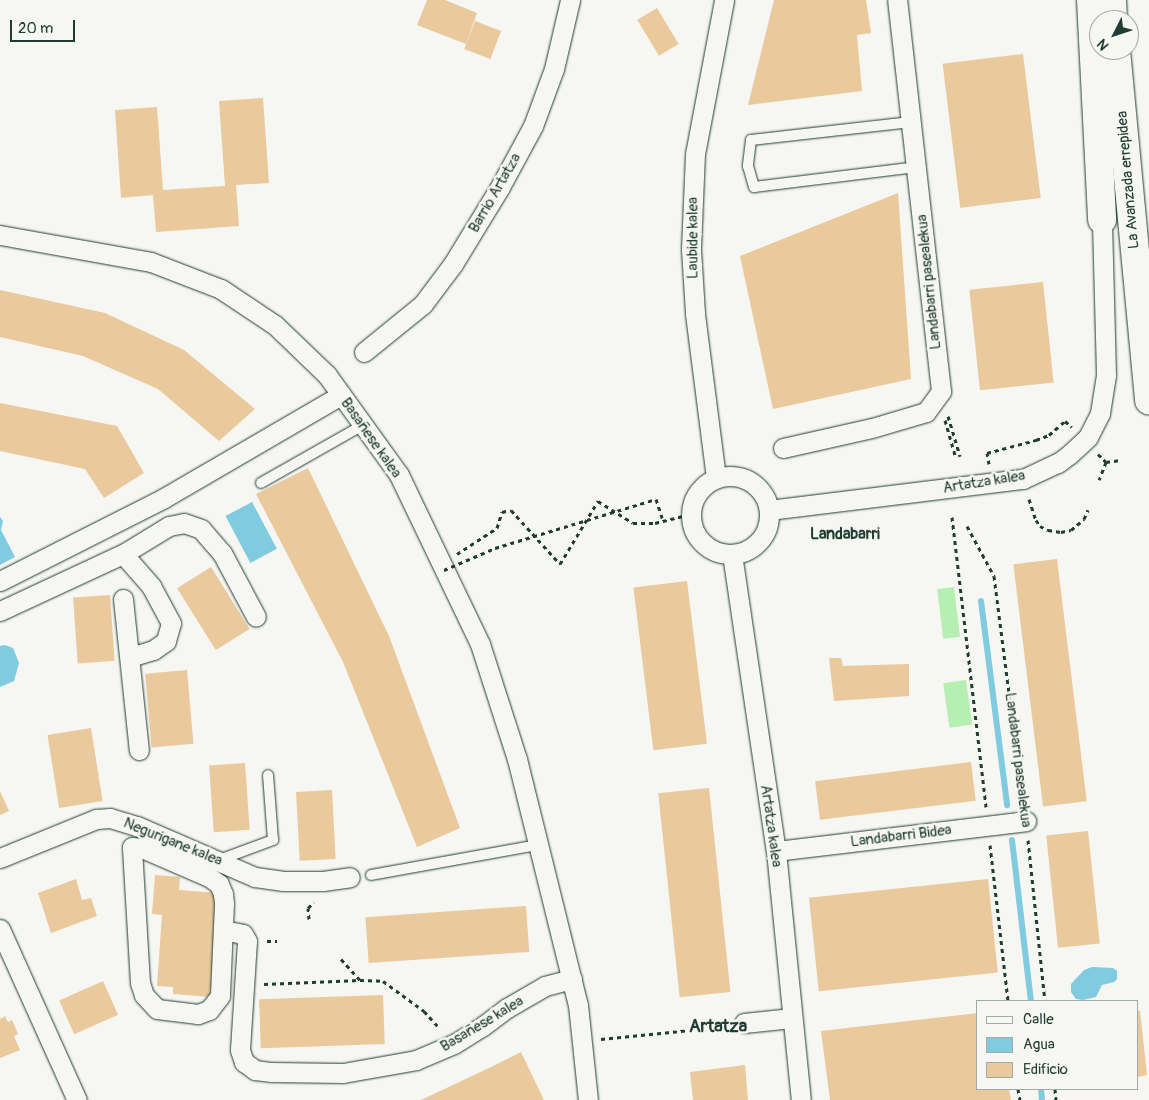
<!DOCTYPE html>
<meta charset="utf-8">
<style>
body{margin:0}
#map{position:relative;width:1149px;height:1100px;overflow:hidden;background:#f6f6f2;font-family:Pangolin,sans-serif}
div>[style]{position:absolute}
[style*='--x']{left:calc(var(--x)*1px);top:calc(var(--y)*1px);width:calc(var(--w)*1px);rotate:calc(var(--a)*1deg)}
.green>*{inset:0;background:#b6efb2;transform-origin:0 0}
.water>*{inset:0;background:#80cbdf;transform-origin:0 0}
.stream>*{height:6px;margin:-3px;padding:0 3px;transform-origin:3px;border-radius:3px;background:#80cbdf}
.building>*{inset:0;background:#eac99c;transform-origin:0 0}
.path>*{height:3px;margin-top:-1.5px;transform-origin:0;background:repeating-linear-gradient(90deg,#1f3d34 0 4px,transparent 0 8px)}
.roads{filter:drop-shadow(0 0 1px #1f3d34) drop-shadow(0 0 1px #1f3d34)}
.lane>*{height:10px;margin:-5px;padding:0 5px;transform-origin:5px;border-radius:5px;background:#f6f6f2}
.street>*{height:19px;margin:-9.5px;padding:0 9.5px;transform-origin:9.5px;border-radius:9.5px;background:#f6f6f2}
.street>.ring{margin:-9.5px;padding:0;box-sizing:content-box;background:none;border:19px solid #f6f6f2;border-radius:50%}
.highway>*{height:28px;margin:-14px;padding:0 14px;transform-origin:14px;border-radius:14px;background:#f6f6f2}
.path-bridge>*{height:3px;margin-top:-1.5px;transform-origin:0;background:repeating-linear-gradient(90deg,#1f3d34 0 4px,transparent 0 8px)}
span{translate:-50% -50%;white-space:nowrap;text-align:center;line-height:1.15;-webkit-text-stroke:5px #f6f6f2;paint-order:stroke}
.street-label{font-size:15px;color:#1f3d34}
.neighbourhood-label{font-size:16px;color:#1f3d34;font-weight:700}
.quarter-label{font-size:18px;color:#1f3d34;font-weight:700}
.legend{position:absolute;left:976px;top:1000px;width:162px;height:90px;box-sizing:border-box;background:#f6f6f2;border:1px solid #a0aca6;margin:0;padding:6px 9px;list-style:none;font-size:15px;color:#1f3d34}
.legend li{display:flex;align-items:center;gap:10px;height:25px}
.legend b{width:25px;border:1px solid #a0aca6}
.north{position:absolute;left:1089px;top:10px;width:50px;height:50px;box-sizing:border-box;background:#f6f6f2;border:1px solid #a0aca6;border-radius:50%;rotate:229deg;font-size:14px;font-weight:700;line-height:20px;text-align:center;color:#1f3d34}
.north::after{content:'';display:block;margin:auto;width:18px;height:22px;background:#1f3d34;clip-path:polygon(50% 0,100% 100%,50% 72%,0 100%)}
.scale{position:absolute;left:10px;top:20px;width:65px;height:22px;box-sizing:border-box;border:2px solid #1f3d34;border-top:0;padding-left:6px;font-size:15px;line-height:18px;white-space:nowrap;color:#1f3d34;-webkit-text-stroke:4px #f6f6f2;paint-order:stroke}
</style>
<div id="map">
<div class="green">
<div style="left:954px;top:587px;width:50px;height:17px;rotate:83deg"></div>
<div style="left:966px;top:680px;width:45px;height:23px;rotate:82deg"></div>
</div>
<div class="water">
<div style="left:252px;top:502px;width:53px;height:30px;rotate:62deg"></div>
<div style="clip-path:polygon(0 517px,3px 521px,1px 530px,15px 557px,0 565px)"></div>
<div style="clip-path:polygon(5px 645px,13px 648px,19px 663px,14px 681px,0 687px,0 646px)"></div>
<div style="clip-path:polygon(1092px 967px,1113px 968px,1117px 971px,1117px 979px,1114px 982px,1102px 985px,1096px 997px,1083px 1000px,1076px 999px,1071px 992px,1071px 984px,1084px 970px)"></div>
</div>
<div class="stream">
<div style="--x:981;--y:601;--w:206;--a:82.7"></div>
<div style="--x:1012;--y:840;--w:162;--a:83.3"></div>
<div style="--x:1041;--y:1089;--w:11;--a:85"></div>
</div>
<div class="building">
<div style="clip-path:polygon(427px 0,445px 0,477px 13px,466px 44px,417px 25px)"></div>
<div style="clip-path:polygon(774px 0,866px 0,871px 33px,857px 35px,862px 91px,748px 105px)"></div>
<div style="left:657px;top:8px;width:42px;height:23px;rotate:59deg"></div>
<div style="left:475px;top:21px;width:28px;height:30px;rotate:21deg"></div>
<div style="left:1023px;top:54px;width:145px;height:81px;rotate:83deg"></div>
<div style="clip-path:polygon(263px 98px,269px 183px,236px 185px,239px 226px,156px 232px,153px 195px,121px 198px,115px 110px,157px 107px,163px 190px,225px 186px,219px 101px)"></div>
<div style="clip-path:polygon(898px 193px,911px 379px,773px 409px,740px 256px)"></div>
<div style="left:1043px;top:282px;width:101px;height:74px;rotate:84deg"></div>
<div style="clip-path:polygon(0 290px,105px 313px,184px 350px,255px 409px,219px 441px,158px 389px,83px 356px,0 337px)"></div>
<div style="clip-path:polygon(0 403px,117px 426px,144px 473px,104px 498px,85px 469px,0 451px)"></div>
<div style="clip-path:polygon(308px 468px,389px 636px,460px 828px,417px 847px,343px 662px,256px 494px)"></div>
<div style="left:1057px;top:559px;width:244px;height:44px;rotate:83deg"></div>
<div style="left:211px;top:567px;width:73px;height:40px;rotate:58deg"></div>
<div style="left:687px;top:581px;width:164px;height:54px;rotate:83deg"></div>
<div style="left:110px;top:595px;width:66px;height:37px;rotate:86deg"></div>
<div style="clip-path:polygon(829px 658px,841px 658px,843px 666px,909px 664px,909px 696px,834px 701px)"></div>
<div style="left:187px;top:670px;width:74px;height:42px;rotate:85deg"></div>
<div style="left:91px;top:728px;width:74px;height:44px;rotate:81deg"></div>
<div style="left:971px;top:762px;width:39px;height:157px;rotate:83deg"></div>
<div style="left:245px;top:763px;width:67px;height:36px;rotate:86deg"></div>
<div style="left:709px;top:788px;width:205px;height:51px;rotate:84deg"></div>
<div style="left:332px;top:790px;width:69px;height:36px;rotate:87deg"></div>
<div style="clip-path:polygon(0 791px,9px 811px,0 815px)"></div>
<div style="left:1088px;top:831px;width:113px;height:42px;rotate:84deg"></div>
<div style="clip-path:polygon(155px 875px,180px 877px,179px 890px,218px 893px,210px 997px,173px 994px,173px 987px,157px 986px,162px 915px,152px 914px)"></div>
<div style="clip-path:polygon(76px 879px,82px 900px,91px 898px,97px 916px,51px 933px,38px 893px)"></div>
<div style="left:988px;top:879px;width:94px;height:180px;rotate:84deg"></div>
<div style="left:526px;top:906px;width:46px;height:161px;rotate:86deg"></div>
<div style="left:103px;top:981px;width:37px;height:48px;rotate:66deg"></div>
<div style="left:383px;top:995px;width:49px;height:124px;rotate:88deg"></div>
<div style="clip-path:polygon(1138px 1011px,1140px 1011px,1147px 1075px,1138px 1077px)"></div>
<div style="clip-path:polygon(978px 1013px,978px 1089px,1009px 1089px,1011px 1100px,830px 1100px,821px 1031px)"></div>
<div style="clip-path:polygon(5px 1016px,8px 1022px,12px 1020px,18px 1034px,14px 1036px,20px 1050px,0 1058px,0 1019px)"></div>
<div style="clip-path:polygon(521px 1052px,544px 1100px,421px 1100px,489px 1068px)"></div>
<div style="clip-path:polygon(745px 1065px,748px 1100px,693px 1100px,690px 1072px)"></div>
</div>
<div class="path">
<div style="--x:948;--y:416;--w:42;--a:73.3"></div>
<div style="--x:945;--y:420;--w:36;--a:74"></div>
<div style="--x:1098;--y:454;--w:11;--a:45"></div>
<div style="--x:1106;--y:462;--w:19;--a:111"></div>
<div style="--x:1106;--y:462;--w:15;--a:-8"></div>
<div style="--x:989;--y:464;--w:11;--a:-100"></div>
<div style="--x:987;--y:453;--w:51;--a:-14.9"></div>
<div style="--x:1036;--y:440;--w:14;--a:-21"></div>
<div style="--x:1049;--y:435;--w:21;--a:-41"></div>
<div style="--x:1065;--y:421;--w:9;--a:41"></div>
<div style="--x:656;--y:499;--w:23;--a:72"></div>
<div style="--x:1029;--y:499;--w:22;--a:72"></div>
<div style="--x:1036;--y:520;--w:7;--a:56"></div>
<div style="--x:1040;--y:526;--w:9;--a:27"></div>
<div style="--x:1048;--y:530;--w:13;--a:9"></div>
<div style="--x:1061;--y:532;--w:10;--a:-11"></div>
<div style="--x:1071;--y:530;--w:17;--a:-40"></div>
<div style="--x:1084;--y:519;--w:10;--a:-66"></div>
<div style="--x:952;--y:517;--w:292;--a:83.3"></div>
<div style="--x:967;--y:526;--w:57;--a:61.6"></div>
<div style="--x:994;--y:576;--w:228;--a:82.7"></div>
<div style="--x:457;--y:554;--w:48;--a:-33"></div>
<div style="--x:497;--y:528;--w:17;--a:-73"></div>
<div style="--x:502;--y:512;--w:9;--a:-13"></div>
<div style="--x:511;--y:510;--w:73;--a:47.8"></div>
<div style="--x:560;--y:564;--w:74;--a:-58.9"></div>
<div style="--x:598;--y:501;--w:41;--a:32.2"></div>
<div style="--x:633;--y:523;--w:22;--a:0"></div>
<div style="--x:655;--y:523;--w:36;--a:-14"></div>
<div style="--x:1028;--y:840;--w:162;--a:84"></div>
<div style="--x:990;--y:845;--w:157;--a:83.4"></div>
<div style="--x:309;--y:919;--w:11;--a:-95"></div>
<div style="--x:308;--y:908;--w:8;--a:-45"></div>
<div style="--x:267;--y:941;--w:10;--a:0"></div>
<div style="--x:341;--y:959;--w:28;--a:48"></div>
<div style="--x:264;--y:984;--w:96;--a:-2.4"></div>
<div style="--x:360;--y:980;--w:23;--a:2"></div>
<div style="--x:383;--y:981;--w:51;--a:36.2"></div>
<div style="--x:424;--y:1011;--w:24;--a:48"></div>
<div style="--x:601;--y:1039;--w:100;--a:-5.8"></div>
<div style="--x:1018;--y:1089;--w:11;--a:80"></div>
<div style="--x:1055;--y:1089;--w:11;--a:85"></div>
</div>
<div class="roads">
<div class="lane">
<div style="--x:911;--y:122;--w:161;--a:173.6"></div>
<div style="--x:751;--y:140;--w:26;--a:97"></div>
<div style="--x:748;--y:166;--w:22;--a:74"></div>
<div style="--x:754;--y:187;--w:163;--a:-7"></div>
<div style="--x:261;--y:483;--w:117;--a:-29.6"></div>
<div style="--x:219;--y:860;--w:58;--a:-20.3"></div>
<div style="--x:273;--y:840;--w:65;--a:-94.4"></div>
<div style="--x:371;--y:875;--w:169;--a:-10.2"></div>
</div>
<div class="street">
<div style="--x:0;--y:235;--w:153;--a:10.1"></div>
<div style="--x:151;--y:262;--w:75;--a:21.1"></div>
<div style="--x:221;--y:289;--w:65;--a:33.7"></div>
<div style="--x:275;--y:325;--w:72;--a:43.9"></div>
<div style="--x:327;--y:375;--w:123;--a:54.2"></div>
<div style="--x:399;--y:475;--w:187;--a:64.4"></div>
<div style="--x:480;--y:644;--w:121;--a:72.2"></div>
<div style="--x:517;--y:759;--w:253;--a:76.1"></div>
<div style="--x:578;--y:1005;--w:96;--a:84"></div>
<div style="--x:364;--y:352;--w:76;--a:-39.1"></div>
<div style="--x:423;--y:304;--w:50;--a:-53.1"></div>
<div style="--x:453;--y:264;--w:90;--a:-58.6"></div>
<div style="--x:500;--y:187;--w:69;--a:-61.6"></div>
<div style="--x:533;--y:126;--w:61;--a:-69.8"></div>
<div style="--x:554;--y:69;--w:71;--a:-76.9"></div>
<div style="--x:783;--y:448;--w:91;--a:-12.7"></div>
<div style="--x:872;--y:428;--w:56;--a:-16.5"></div>
<div style="--x:926;--y:412;--w:26;--a:-54"></div>
<div style="--x:941;--y:391;--w:393;--a:-96.4"></div>
<div class="ring" style="left:691px;top:476px;width:59px;height:59px"></div>
<div style="--x:716;--y:478;--w:166;--a:-97.3"></div>
<div style="--x:695;--y:313;--w:64;--a:-93.6"></div>
<div style="--x:691;--y:249;--w:95;--a:-87.6"></div>
<div style="--x:695;--y:154;--w:157;--a:-79.3"></div>
<div style="--x:769;--y:510;--w:256;--a:-7"></div>
<div style="--x:1023;--y:479;--w:38;--a:-25"></div>
<div style="--x:1058;--y:463;--w:15;--a:-37"></div>
<div style="--x:1070;--y:454;--w:25;--a:-43"></div>
<div style="--x:1088;--y:437;--w:27;--a:-63"></div>
<div style="--x:1100;--y:413;--w:38;--a:-81"></div>
<div style="--x:1106;--y:375;--w:155;--a:-91.5"></div>
<div style="--x:123;--y:554;--w:43;--a:48.8"></div>
<div style="--x:151;--y:586;--w:42;--a:61.6"></div>
<div style="--x:171;--y:623;--w:19;--a:106"></div>
<div style="--x:166;--y:641;--w:16;--a:145"></div>
<div style="--x:153;--y:650;--w:24;--a:163"></div>
<div style="--x:732;--y:554;--w:300;--a:81.6"></div>
<div style="--x:776;--y:851;--w:250;--a:84.3"></div>
<div style="--x:0;--y:581;--w:184;--a:-26.8"></div>
<div style="--x:164;--y:498;--w:205;--a:-30.2"></div>
<div style="--x:123;--y:599;--w:152;--a:84"></div>
<div style="--x:0;--y:611;--w:136;--a:-24.9"></div>
<div style="--x:123;--y:554;--w:54;--a:-31.3"></div>
<div style="--x:169;--y:526;--w:15;--a:-11"></div>
<div style="--x:184;--y:523;--w:18;--a:19"></div>
<div style="--x:201;--y:529;--w:32;--a:49"></div>
<div style="--x:222;--y:553;--w:72;--a:62"></div>
<div style="--x:132;--y:847;--w:10;--a:6"></div>
<div style="--x:142;--y:848;--w:73;--a:23.4"></div>
<div style="--x:209;--y:877;--w:12;--a:35"></div>
<div style="--x:219;--y:884;--w:11;--a:68"></div>
<div style="--x:223;--y:894;--w:9;--a:84"></div>
<div style="--x:224;--y:903;--w:93;--a:92.5"></div>
<div style="--x:220;--y:996;--w:18;--a:128"></div>
<div style="--x:209;--y:1010;--w:12;--a:160"></div>
<div style="--x:198;--y:1014;--w:41;--a:-173"></div>
<div style="--x:157;--y:1009;--w:19;--a:-133"></div>
<div style="--x:144;--y:995;--w:13;--a:-108"></div>
<div style="--x:140;--y:983;--w:136;--a:-93.4"></div>
<div style="--x:776;--y:851;--w:252;--a:-6.8"></div>
<div style="--x:0;--y:858;--w:104;--a:-22.1"></div>
<div style="--x:96;--y:819;--w:14;--a:-4"></div>
<div style="--x:110;--y:818;--w:28;--a:17"></div>
<div style="--x:137;--y:826;--w:129;--a:23.4"></div>
<div style="--x:255;--y:877;--w:27;--a:8"></div>
<div style="--x:282;--y:881;--w:41;--a:0"></div>
<div style="--x:323;--y:881;--w:27;--a:-8"></div>
<div style="--x:0;--y:929;--w:188;--a:65.8"></div>
<div style="--x:223;--y:930;--w:20;--a:11"></div>
<div style="--x:243;--y:934;--w:8;--a:60"></div>
<div style="--x:247;--y:941;--w:109;--a:93.7"></div>
<div style="--x:240;--y:1050;--w:13;--a:72"></div>
<div style="--x:244;--y:1062;--w:14;--a:36"></div>
<div style="--x:255;--y:1070;--w:17;--a:7"></div>
<div style="--x:272;--y:1072;--w:71;--a:0.8"></div>
<div style="--x:343;--y:1073;--w:74;--a:-10.1"></div>
<div style="--x:416;--y:1060;--w:41;--a:-22.8"></div>
<div style="--x:454;--y:1044;--w:34;--a:-32"></div>
<div style="--x:483;--y:1026;--w:30;--a:-37"></div>
<div style="--x:507;--y:1008;--w:44;--a:-30.1"></div>
<div style="--x:545;--y:986;--w:28;--a:-15"></div>
<div style="--x:744;--y:1023;--w:48;--a:-5.9"></div>
</div>
<div class="highway">
<div style="--x:1091;--y:0;--w:220;--a:87.1"></div>
<div style="--x:1112;--y:0;--w:20;--a:87"></div>
<div style="--x:1116;--y:50;--w:352;--a:84.6"></div>
</div>
</div>
<div class="path-bridge">
<div style="--x:444;--y:570;--w:56;--a:-23.3"></div>
<div style="--x:495;--y:548;--w:168;--a:-16.9"></div>
</div>
<div class="street-label">
<span style="left:1128px;top:180px;rotate:-95deg">La Avanzada errepidea</span>
<span style="left:495px;top:193px;rotate:-60deg">Barrio Artatza</span>
<span style="left:693px;top:238px;rotate:-90deg">Laubide kalea</span>
<span style="left:929px;top:282px;rotate:-96deg">Landabarri pasealekua</span>
<span style="left:371px;top:438px;rotate:55deg">Basañese kalea</span>
<span style="left:984px;top:482px;rotate:-9deg">Artatza kalea</span>
<span style="left:1018px;top:760px;rotate:83deg">Landabarri pasealekua</span>
<span style="left:771px;top:826px;rotate:82deg">Artatza kalea</span>
<span style="left:901px;top:836px;rotate:-7deg">Landabarri Bidea</span>
<span style="left:173px;top:842px;rotate:22deg">Negurigane kalea</span>
<span style="left:482px;top:1024px;rotate:-31deg">Basañese kalea</span>
</div>
<div class="neighbourhood-label">
<span style="left:845px;top:534px">Landabarri</span>
</div>
<div class="quarter-label">
<span style="left:718px;top:1027px">Artatza</span>
</div>
<ul class="legend">
<li><b style="height:6px;background:#f6f6f2"></b>Calle</li>
<li><b style="height:14px;background:#80cbdf"></b>Agua</li>
<li><b style="height:14px;background:#eac99c"></b>Edificio</li>
</ul>
<div class="north">N</div>
<div class="scale">20 m</div>
</div>
